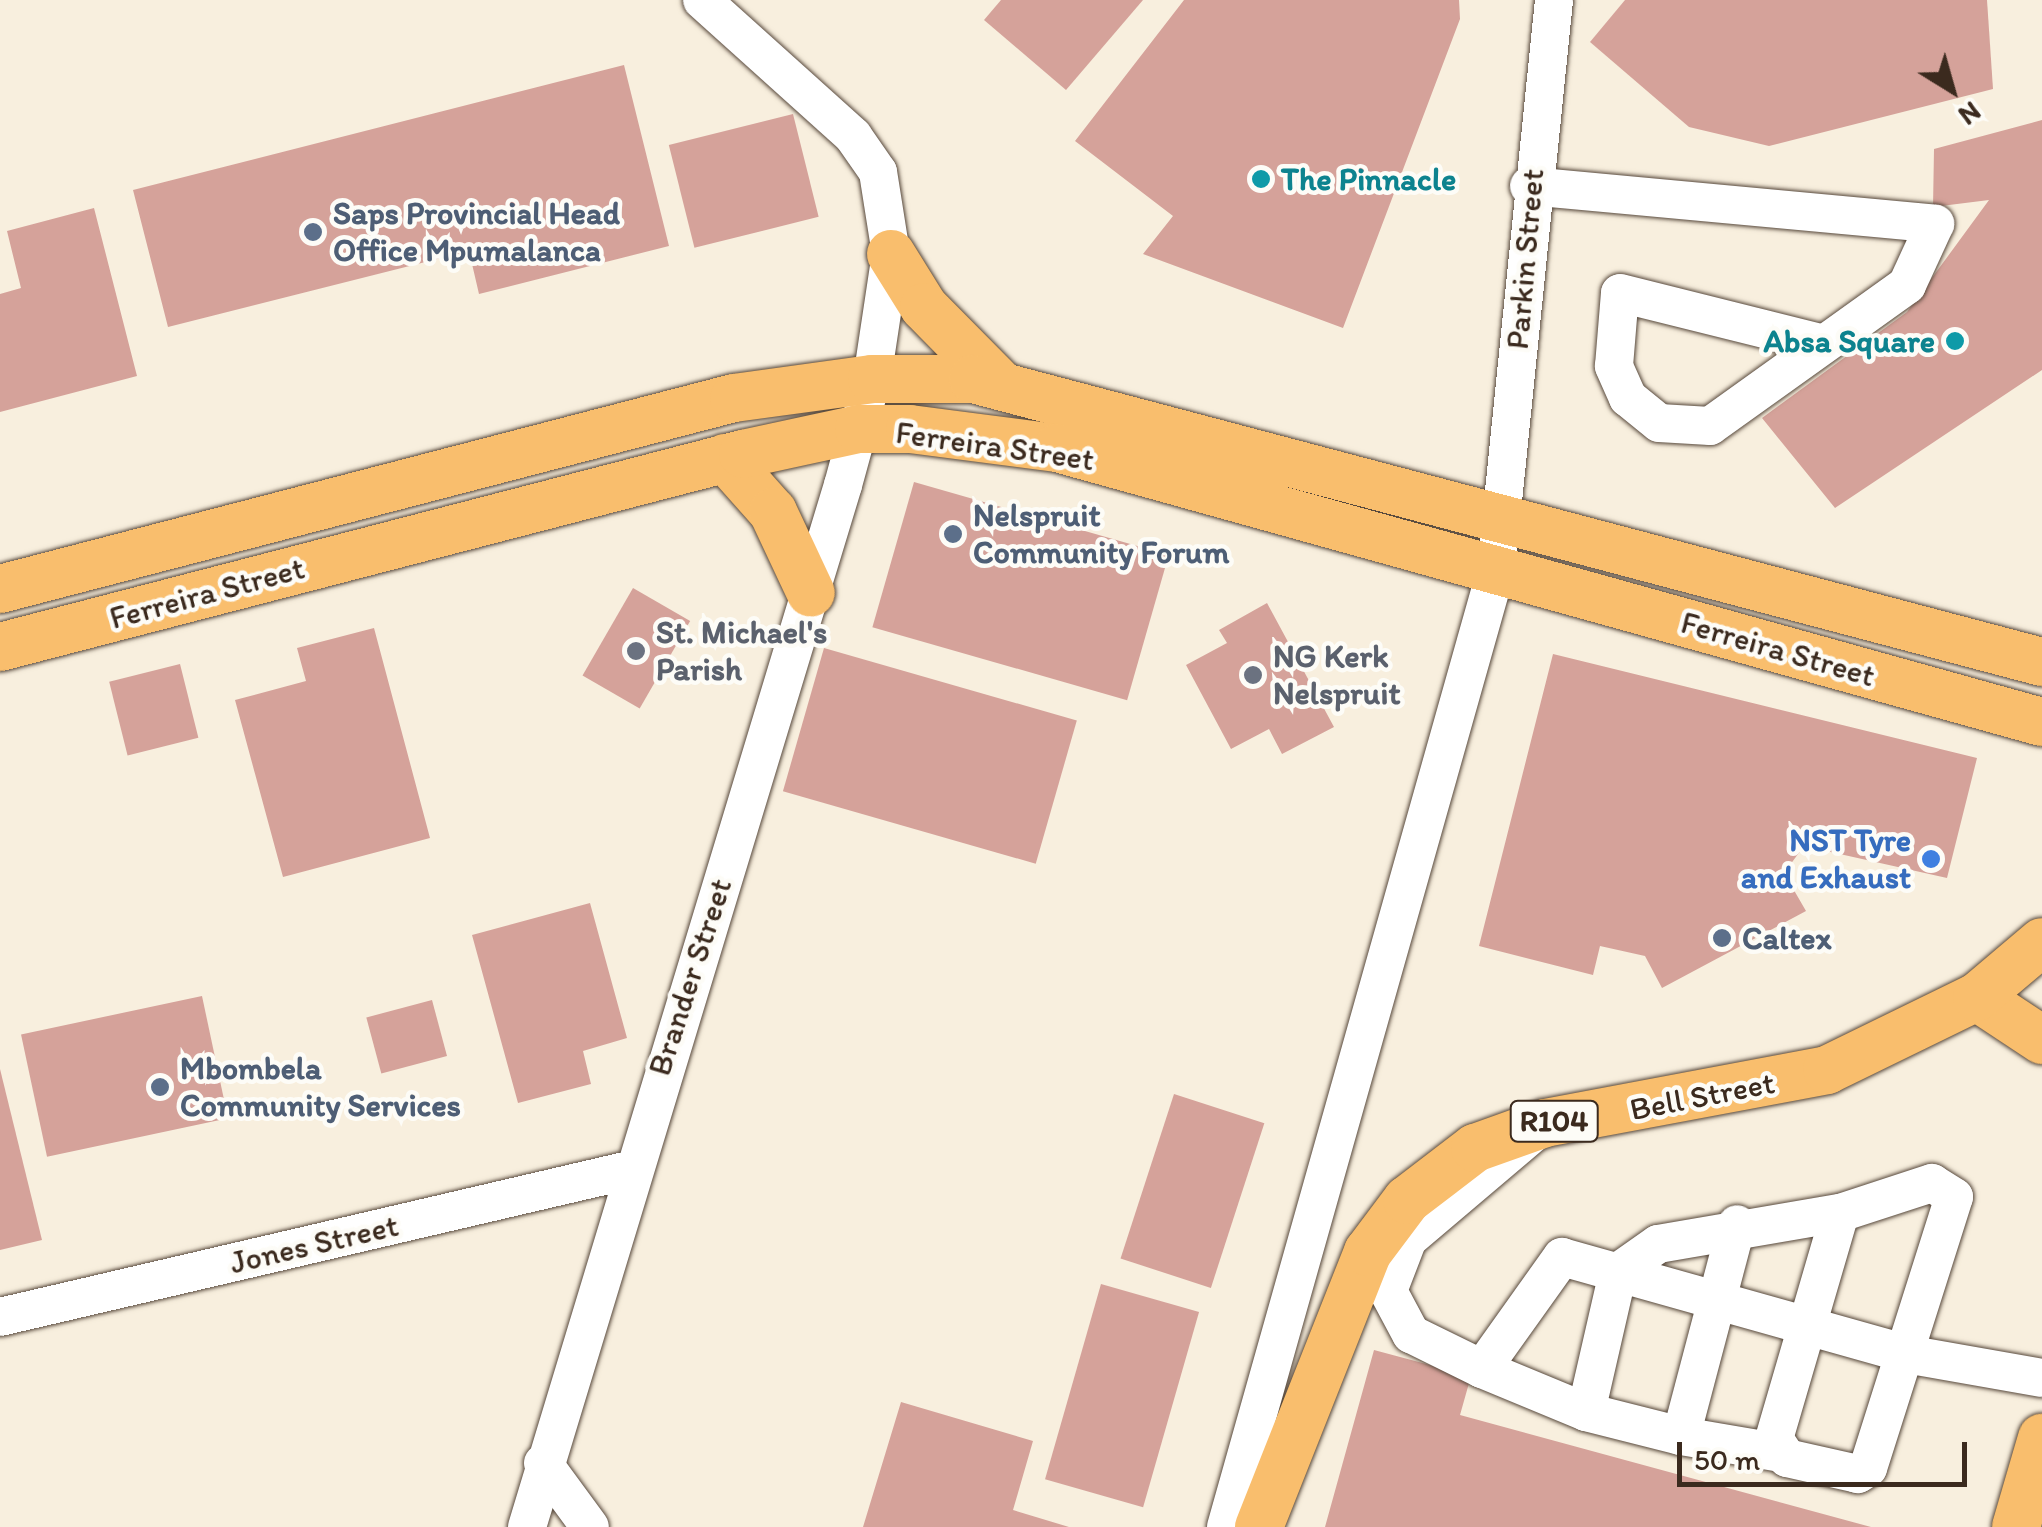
<!DOCTYPE html>
<style>
body{margin:0}
#map{position:relative;width:2042px;height:1527px;overflow:hidden;background:#f8efde;font-family:Itim,sans-serif}
div>[style]{position:absolute}
[style*='--x']{left:calc(var(--x)*1px);top:calc(var(--y)*1px);width:calc(var(--w)*1px);rotate:calc(var(--a)*1deg)}
.building>*{inset:0;background:#d5a29a;transform-origin:0 0}
.roads{filter:drop-shadow(0 0 2px #57483b) drop-shadow(0 0 2px #57483b)}
.minor>*{height:38px;margin:-19px;padding:0 19px;transform-origin:19px;border-radius:19px;background:#fff}
.major>*{height:48px;margin:-24px;padding:0 24px;transform-origin:24px;border-radius:24px;background:#f9be6d}
.dots>*{width:28px;height:28px;translate:-50% -50%;box-sizing:border-box;border:5px solid #fdfcf7;border-radius:50%}
span{translate:-50% -50%;white-space:nowrap;text-align:center;line-height:1.15;-webkit-text-stroke:9px #fdfcf7;paint-order:stroke}
.shield-label span{padding:2px 8px;background:#fdfcf7;border:2px solid;border-radius:8px;-webkit-text-stroke-width:0}
.shield-label{font-size:30px;color:#3b2a1e;font-weight:700}
.culture-label{font-size:32px;color:#0d838f;font-weight:700}
.left{translate:0 -50%;text-align:left}
.right{translate:-100% -50%;text-align:right}
.service-label{font-size:32px;color:#4e5e75;font-weight:700}
.street-label{font-size:32px;color:#3b2a1e}
.worship-label{font-size:32px;color:#5b616d;font-weight:700}
.shop-label{font-size:32px;color:#366cbe;font-weight:700}
.north{position:absolute;left:1902px;top:40px;width:100px;height:100px;-webkit-text-stroke:8px #fdfcf7;paint-order:stroke;rotate:143deg;font-size:28px;font-weight:700;line-height:40px;text-align:center;color:#3b2a1e}
.north::after{content:'';display:block;margin:auto;width:35px;height:45px;background:#3b2a1e;clip-path:polygon(50% 0,100% 100%,50% 72%,0 100%)}
.scale{position:absolute;left:1677px;top:1442px;width:290px;height:45px;box-sizing:border-box;border:5px solid #3b2a1e;border-top:0;padding-left:12px;font-size:30px;line-height:35px;white-space:nowrap;color:#3b2a1e;-webkit-text-stroke:8px #fdfcf7;paint-order:stroke}
</style>
<div id="map">
<div class="building">
<div style="clip-path:polygon(1001px 0,1143px 0,1066px 90px,984px 20px)"></div>
<div style="clip-path:polygon(1184px 0,1459px 0,1460px 19px,1343px 328px,1143px 254px,1173px 216px,1075px 141px)"></div>
<div style="clip-path:polygon(1625px 0,1987px 0,1993px 89px,1769px 146px,1689px 127px,1590px 42px)"></div>
<div style="clip-path:polygon(624px 65px,669px 246px,479px 294px,469px 251px,168px 327px,133px 190px)"></div>
<div style="left:793px;top:114px;width:106px;height:128px;rotate:76deg"></div>
<div style="clip-path:polygon(2042px 120px,2042px 370px,1835px 508px,1762px 418px,1907px 312px,1989px 200px,1933px 207px,1934px 149px)"></div>
<div style="clip-path:polygon(94px 208px,137px 376px,0 412px,0 294px,21px 288px,7px 231px)"></div>
<div style="left:914px;top:482px;width:265px;height:151px;rotate:16deg"></div>
<div style="left:633px;top:588px;width:66px;height:101px;rotate:30deg"></div>
<div style="clip-path:polygon(1267px 603px,1334px 727px,1282px 754px,1269px 729px,1231px 749px,1186px 665px,1227px 643px,1219px 630px)"></div>
<div style="clip-path:polygon(374px 628px,430px 838px,283px 877px,235px 700px,306px 681px,297px 648px)"></div>
<div style="left:824px;top:648px;width:263px;height:149px;rotate:16deg"></div>
<div style="clip-path:polygon(1553px 654px,1977px 758px,1947px 878px,1804px 846px,1784px 873px,1806px 911px,1662px 988px,1645px 956px,1600px 946px,1593px 975px,1479px 946px)"></div>
<div style="left:180px;top:664px;width:76px;height:73px;rotate:76deg"></div>
<div style="clip-path:polygon(590px 903px,627px 1038px,583px 1051px,591px 1084px,518px 1103px,472px 935px)"></div>
<div style="left:202px;top:996px;width:125px;height:185px;rotate:78deg"></div>
<div style="left:432px;top:1000px;width:58px;height:68px;rotate:75deg"></div>
<div style="clip-path:polygon(0 1069px,42px 1240px,0 1250px)"></div>
<div style="left:1174px;top:1094px;width:95px;height:173px;rotate:18deg"></div>
<div style="left:1101px;top:1284px;width:102px;height:203px;rotate:16deg"></div>
<div style="clip-path:polygon(1374px 1350px,1471px 1376px,1460px 1415px,1871px 1527px,1325px 1527px)"></div>
<div style="clip-path:polygon(901px 1402px,1033px 1441px,1013px 1510px,1069px 1527px,863px 1527px)"></div>
</div>
<div class="roads">
<div class="minor">
<div style="--x:1529;--y:186;--w:408;--a:5.3"></div>
<div style="--x:1935;--y:224;--w:67;--a:114.7"></div>
<div style="--x:1907;--y:285;--w:242;--a:144.4"></div>
<div style="--x:1710;--y:426;--w:51;--a:-176.6"></div>
<div style="--x:1659;--y:423;--w:40;--a:-141"></div>
<div style="--x:1628;--y:398;--w:35;--a:-114"></div>
<div style="--x:1614;--y:366;--w:73;--a:-85.3"></div>
<div style="--x:1620;--y:293;--w:206;--a:14"></div>
<div style="--x:1532;--y:1134;--w:162;--a:139.7"></div>
<div style="--x:1408;--y:1239;--w:56;--a:111"></div>
<div style="--x:1388;--y:1291;--w:49;--a:61.9"></div>
<div style="--x:1411;--y:1334;--w:79;--a:26.2"></div>
<div style="--x:1482;--y:1369;--w:113;--a:22.5"></div>
<div style="--x:1586;--y:1412;--w:98;--a:14.2"></div>
<div style="--x:1681;--y:1436;--w:219;--a:-75.2"></div>
<div style="--x:0;--y:1317;--w:646;--a:-13.15"></div>
<div style="--x:1482;--y:1369;--w:138;--a:-54.5"></div>
<div style="--x:1562;--y:1257;--w:357;--a:15.7"></div>
<div style="--x:1906;--y:1354;--w:138;--a:10"></div>
<div style="--x:1586;--y:1412;--w:144;--a:-77.1"></div>
<div style="--x:1618;--y:1272;--w:49;--a:-35"></div>
<div style="--x:1658;--y:1244;--w:185;--a:-9.7"></div>
<div style="--x:1840;--y:1213;--w:97;--a:-18.1"></div>
<div style="--x:1932;--y:1183;--w:26;--a:32"></div>
<div style="--x:1954;--y:1197;--w:284;--a:107.6"></div>
<div style="--x:1868;--y:1468;--w:12;--a:149"></div>
<div style="--x:1858;--y:1474;--w:73;--a:-167.3"></div>
<div style="--x:1787;--y:1458;--w:23;--a:-124"></div>
<div style="--x:1774;--y:1439;--w:235;--a:-73.7"></div>
<div style="--x:1681;--y:1436;--w:96;--a:9.6"></div>
<div style="--x:543;--y:1463;--w:79;--a:53.7"></div>
<div style="--x:527;--y:1527;--w:1089;--a:-73.13"></div>
<div style="--x:843;--y:485;--w:110;--a:-74.7"></div>
<div style="--x:872;--y:379;--w:126;--a:-81.4"></div>
<div style="--x:891;--y:254;--w:83;--a:-99"></div>
<div style="--x:878;--y:172;--w:44;--a:-124.8"></div>
<div style="--x:853;--y:136;--w:203;--a:-138"></div>
<div style="--x:1226;--y:1527;--w:994;--a:-74.24"></div>
<div style="--x:1496;--y:570;--w:573;--a:-84.19"></div>
</div>
<div class="major">
<div style="--x:891;--y:254;--w:62;--a:58.1"></div>
<div style="--x:924;--y:307;--w:107;--a:45.4"></div>
<div style="--x:725;--y:458;--w:72;--a:48.4"></div>
<div style="--x:773;--y:512;--w:89;--a:64.9"></div>
<div style="--x:0;--y:589;--w:758;--a:-14.59"></div>
<div style="--x:734;--y:398;--w:139;--a:-7.8"></div>
<div style="--x:872;--y:379;--w:101;--a:0"></div>
<div style="--x:973;--y:379;--w:1106;--a:14.83"></div>
<div style="--x:0;--y:647;--w:768;--a:-14.56"></div>
<div style="--x:743;--y:454;--w:119;--a:-12.2"></div>
<div style="--x:859;--y:429;--w:51;--a:0"></div>
<div style="--x:910;--y:429;--w:148;--a:7.4"></div>
<div style="--x:1057;--y:448;--w:1022;--a:15.55"></div>
<div style="--x:1977;--y:997;--w:78;--a:33.5"></div>
<div style="--x:1259;--y:1527;--w:296;--a:-68.4"></div>
<div style="--x:1368;--y:1252;--w:65;--a:-53.1"></div>
<div style="--x:1407;--y:1200;--w:86;--a:-37.4"></div>
<div style="--x:1475;--y:1148;--w:74;--a:-19.7"></div>
<div style="--x:1545;--y:1123;--w:287;--a:-10.6"></div>
<div style="--x:1827;--y:1070;--w:167;--a:-26"></div>
<div style="--x:1977;--y:997;--w:85;--a:-40.2"></div>
<div style="--x:2016;--y:1527;--w:93;--a:-73.7"></div>
</div>
</div>
<div class="dots">
<div style="left:1261px;top:179px;background:#0f9aa8"></div>
<div style="left:313px;top:232px;background:#5c6f8a"></div>
<div style="left:1955px;top:341px;background:#0f9aa8"></div>
<div style="left:953px;top:534px;background:#5c6f8a"></div>
<div style="left:636px;top:651px;background:#6b7280"></div>
<div style="left:1253px;top:675px;background:#6b7280"></div>
<div style="left:1931px;top:859px;background:#3f7fe0"></div>
<div style="left:1722px;top:938px;background:#5c6f8a"></div>
<div style="left:160px;top:1087px;background:#5c6f8a"></div>
</div>
<div class="shield-label">
<span style="left:1554px;top:1121px">R104</span>
</div>
<div class="culture-label">
<span class="left" style="left:1281px;top:179px">The Pinnacle</span>
<span class="right" style="left:1935px;top:341px">Absa Square</span>
</div>
<div class="service-label">
<span class="left" style="left:333px;top:232px">Saps Provincial Head<br>Office Mpumalanca</span>
<span class="left" style="left:973px;top:534px">Nelspruit<br>Community Forum</span>
<span class="left" style="left:1742px;top:938px">Caltex</span>
<span class="left" style="left:180px;top:1087px">Mbombela<br>Community Services</span>
</div>
<div class="street-label">
<span style="left:1525px;top:259px;rotate:-85deg">Parkin Street</span>
<span style="left:995px;top:446px;rotate:8deg">Ferreira Street</span>
<span style="left:207px;top:593px;rotate:-15deg">Ferreira Street</span>
<span style="left:1778px;top:649px;rotate:16deg">Ferreira Street</span>
<span style="left:690px;top:977px;rotate:-72deg">Brander Street</span>
<span style="left:1702px;top:1096px;rotate:-11deg">Bell Street</span>
<span style="left:314px;top:1244px;rotate:-13deg">Jones Street</span>
</div>
<div class="worship-label">
<span class="left" style="left:656px;top:651px">St. Michael's<br>Parish</span>
<span class="left" style="left:1273px;top:675px">NG Kerk<br>Nelspruit</span>
</div>
<div class="shop-label">
<span class="right" style="left:1911px;top:859px">NST Tyre<br>and Exhaust</span>
</div>
<div class="north">N</div>
<div class="scale">50 m</div>
</div>
